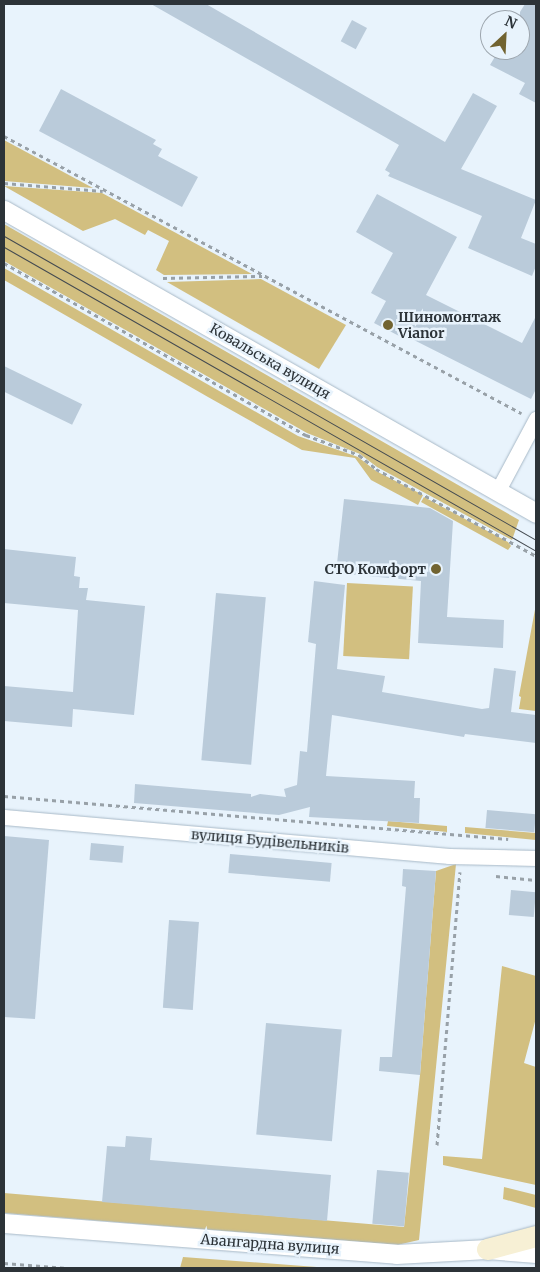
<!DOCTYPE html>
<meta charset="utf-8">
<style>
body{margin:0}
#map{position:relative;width:540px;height:1272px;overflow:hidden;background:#e8f3fc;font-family:Merriweather,serif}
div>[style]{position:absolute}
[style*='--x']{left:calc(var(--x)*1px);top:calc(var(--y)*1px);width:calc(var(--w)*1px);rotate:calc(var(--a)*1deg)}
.green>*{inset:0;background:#d2bf80;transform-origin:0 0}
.building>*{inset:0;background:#bacbda;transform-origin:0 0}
.path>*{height:3px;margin-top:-1.5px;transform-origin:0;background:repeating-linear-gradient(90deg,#98a1a8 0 4px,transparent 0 8px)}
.roads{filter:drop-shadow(0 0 1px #a8b9c7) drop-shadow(0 0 1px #a8b9c7)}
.minor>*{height:15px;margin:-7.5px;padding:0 7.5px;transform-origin:7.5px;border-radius:7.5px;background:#fff}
.tertiary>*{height:19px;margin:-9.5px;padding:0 9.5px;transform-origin:9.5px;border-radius:9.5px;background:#fff}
.secondary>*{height:21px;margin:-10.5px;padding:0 10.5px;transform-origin:10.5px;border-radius:10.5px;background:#f7f0d5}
.tram>*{height:1px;margin:-0.5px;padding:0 0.5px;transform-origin:0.5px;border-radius:0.5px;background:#434a50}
.dots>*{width:14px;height:14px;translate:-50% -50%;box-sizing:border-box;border:2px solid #e8f3fc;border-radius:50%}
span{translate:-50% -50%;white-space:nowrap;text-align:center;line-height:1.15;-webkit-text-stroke:5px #e8f3fc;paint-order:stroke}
.poi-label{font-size:14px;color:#2c3338;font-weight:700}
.left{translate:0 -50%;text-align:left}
.right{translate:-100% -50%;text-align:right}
.street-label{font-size:14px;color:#2c3338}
.frame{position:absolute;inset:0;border:5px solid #2c3338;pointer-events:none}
.north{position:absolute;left:480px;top:10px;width:50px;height:50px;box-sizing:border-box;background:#e8f3fc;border:1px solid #9da6ae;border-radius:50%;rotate:25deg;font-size:14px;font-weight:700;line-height:20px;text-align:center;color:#2c3338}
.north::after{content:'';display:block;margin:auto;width:18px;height:22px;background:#716330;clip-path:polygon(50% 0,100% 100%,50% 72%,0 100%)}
</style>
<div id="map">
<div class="green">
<div style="clip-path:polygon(4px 140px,93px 188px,4px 181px)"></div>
<div style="clip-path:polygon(4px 186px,102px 193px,252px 274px,164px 275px,156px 270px,169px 241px,148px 230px,145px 235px,115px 219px,83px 231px)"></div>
<div style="clip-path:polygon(4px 224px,519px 520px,512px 540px,377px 467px,360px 454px,307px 433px,4px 261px)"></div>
<div style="clip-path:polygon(4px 268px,298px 436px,358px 457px,376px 471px,423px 495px,418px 505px,371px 480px,355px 458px,302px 450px,208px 397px,4px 280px)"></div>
<div style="clip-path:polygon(261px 279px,346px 325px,319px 369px,167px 282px)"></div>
<div style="clip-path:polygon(424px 497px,508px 542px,511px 546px,508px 550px,421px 502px)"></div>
<div style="left:347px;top:583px;width:66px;height:73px;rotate:3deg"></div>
<div style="clip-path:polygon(536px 604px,536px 711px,519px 709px,521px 697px,519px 696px)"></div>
<div style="clip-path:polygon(388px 821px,447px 826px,447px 832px,387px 826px)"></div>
<div style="clip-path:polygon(465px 827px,536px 833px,536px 840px,465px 833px)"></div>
<div style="clip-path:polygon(456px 864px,419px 1240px,397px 1245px,4px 1213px,4px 1193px,404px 1227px,420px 1075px,436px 871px)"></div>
<div style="clip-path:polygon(502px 966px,536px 976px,536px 1018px,524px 1063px,536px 1067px,536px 1185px,443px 1165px,443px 1156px,482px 1159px)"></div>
<div style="clip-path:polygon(504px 1187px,536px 1195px,536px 1208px,503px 1199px)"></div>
<div style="clip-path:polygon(183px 1257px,330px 1268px,180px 1268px)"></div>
</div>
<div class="building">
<div style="clip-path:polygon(151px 4px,206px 4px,445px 142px,473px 93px,497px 106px,461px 169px,536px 200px,521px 238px,536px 244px,536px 266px,532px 276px,468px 248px,482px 216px,388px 176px,390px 173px,385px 170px,399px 145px)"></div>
<div style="clip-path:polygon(525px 4px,536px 4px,536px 103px,519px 94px,525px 83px,490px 65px,499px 50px,520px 50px,520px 12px)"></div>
<div style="left:352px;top:20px;width:17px;height:24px;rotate:28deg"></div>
<div style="clip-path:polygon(61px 89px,156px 140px,153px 144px,162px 149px,158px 156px,198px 177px,182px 207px,39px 131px)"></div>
<div style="clip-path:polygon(377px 194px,457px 237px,426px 295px,522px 343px,536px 316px,536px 389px,531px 399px,404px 335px,403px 338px,374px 323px,386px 301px,371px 293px,393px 253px,356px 232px)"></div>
<div style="left:4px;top:366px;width:87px;height:23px;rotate:26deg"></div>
<div style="clip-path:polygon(344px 499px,430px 508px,453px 521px,447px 617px,504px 620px,503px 648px,418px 643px,421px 581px,336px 573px)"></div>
<div style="clip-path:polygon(4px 549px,76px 557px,74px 576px,80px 577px,79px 588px,88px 588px,86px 600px,145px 606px,134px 715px,73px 709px,72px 727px,4px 721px,4px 686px,73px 692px,78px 610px,4px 603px)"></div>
<div style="clip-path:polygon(314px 581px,345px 585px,337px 669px,385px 676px,382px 692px,482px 709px,489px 708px,494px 668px,516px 671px,511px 712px,536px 715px,536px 743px,465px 734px,464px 737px,332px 715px,326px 776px,415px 781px,414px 798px,420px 798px,419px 823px,309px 817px,310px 807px,279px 815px,134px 803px,135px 784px,251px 794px,251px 797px,260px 794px,286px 797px,284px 789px,297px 785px,300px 751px,307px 752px,316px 644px,308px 642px)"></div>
<div style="left:216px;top:593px;width:50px;height:168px;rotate:5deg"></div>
<div style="left:487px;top:810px;width:49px;height:18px;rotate:5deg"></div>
<div style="clip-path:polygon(4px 836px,49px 840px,35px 1019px,4px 1017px)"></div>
<div style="left:91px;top:843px;width:33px;height:17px;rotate:5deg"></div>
<div style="left:230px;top:854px;width:102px;height:19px;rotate:5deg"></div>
<div style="clip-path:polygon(403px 869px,436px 871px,420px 1075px,379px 1071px,380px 1057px,392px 1057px,406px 887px,402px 886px)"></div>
<div style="left:511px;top:890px;width:25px;height:25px;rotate:5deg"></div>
<div style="left:169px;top:920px;width:30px;height:88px;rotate:4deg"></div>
<div style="left:266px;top:1023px;width:76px;height:112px;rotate:5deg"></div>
<div style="clip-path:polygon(126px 1136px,152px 1138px,150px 1160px,331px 1175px,327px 1221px,102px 1202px,107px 1146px,125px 1147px)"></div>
<div style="left:377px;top:1170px;width:32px;height:54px;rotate:5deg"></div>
</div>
<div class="path">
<div style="--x:4;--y:136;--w:587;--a:28.18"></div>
<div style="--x:4;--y:183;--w:99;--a:4.6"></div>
<div style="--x:4;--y:263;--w:348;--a:29.7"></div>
<div style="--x:306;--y:435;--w:57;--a:20.7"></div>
<div style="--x:359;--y:455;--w:22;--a:39"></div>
<div style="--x:376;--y:469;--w:182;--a:28.5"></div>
<div style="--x:163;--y:278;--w:99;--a:-1.2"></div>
<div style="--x:4;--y:796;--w:506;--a:4.88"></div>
<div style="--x:496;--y:876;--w:40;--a:5.7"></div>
<div style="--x:437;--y:1145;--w:274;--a:-85.2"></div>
<div style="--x:4;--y:1263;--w:63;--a:4.5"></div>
</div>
<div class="roads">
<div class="minor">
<div style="--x:497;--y:492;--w:83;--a:-61.9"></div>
<div style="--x:4;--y:817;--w:447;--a:5"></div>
<div style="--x:449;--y:856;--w:87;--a:1.3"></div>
</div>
<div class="tertiary">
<div style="--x:4;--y:210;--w:612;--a:29.66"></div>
<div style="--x:4;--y:1223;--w:393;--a:4.5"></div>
<div style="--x:396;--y:1254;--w:91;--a:-3.1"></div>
<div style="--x:487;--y:1249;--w:49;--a:4.7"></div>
</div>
<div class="secondary">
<div style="--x:487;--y:1249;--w:51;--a:-14.9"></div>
</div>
</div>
<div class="tram">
<div style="--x:4;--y:236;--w:613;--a:29.74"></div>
<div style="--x:4;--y:247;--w:613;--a:29.74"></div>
</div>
<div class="dots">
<div style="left:388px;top:325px;background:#716330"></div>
<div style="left:436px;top:569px;background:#716330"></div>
</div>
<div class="poi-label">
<span class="left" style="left:398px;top:325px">Шиномонтаж<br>Vianor</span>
<span class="right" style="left:426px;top:569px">СТО Комфорт</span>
</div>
<div class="street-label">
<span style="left:270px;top:361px;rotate:30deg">Ковальська вулиця</span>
<span style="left:270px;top:841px;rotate:5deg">вулиця Будівельників</span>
<span style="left:270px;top:1244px;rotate:4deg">Авангардна вулиця</span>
</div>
<div class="frame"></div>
<div class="north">N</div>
</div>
